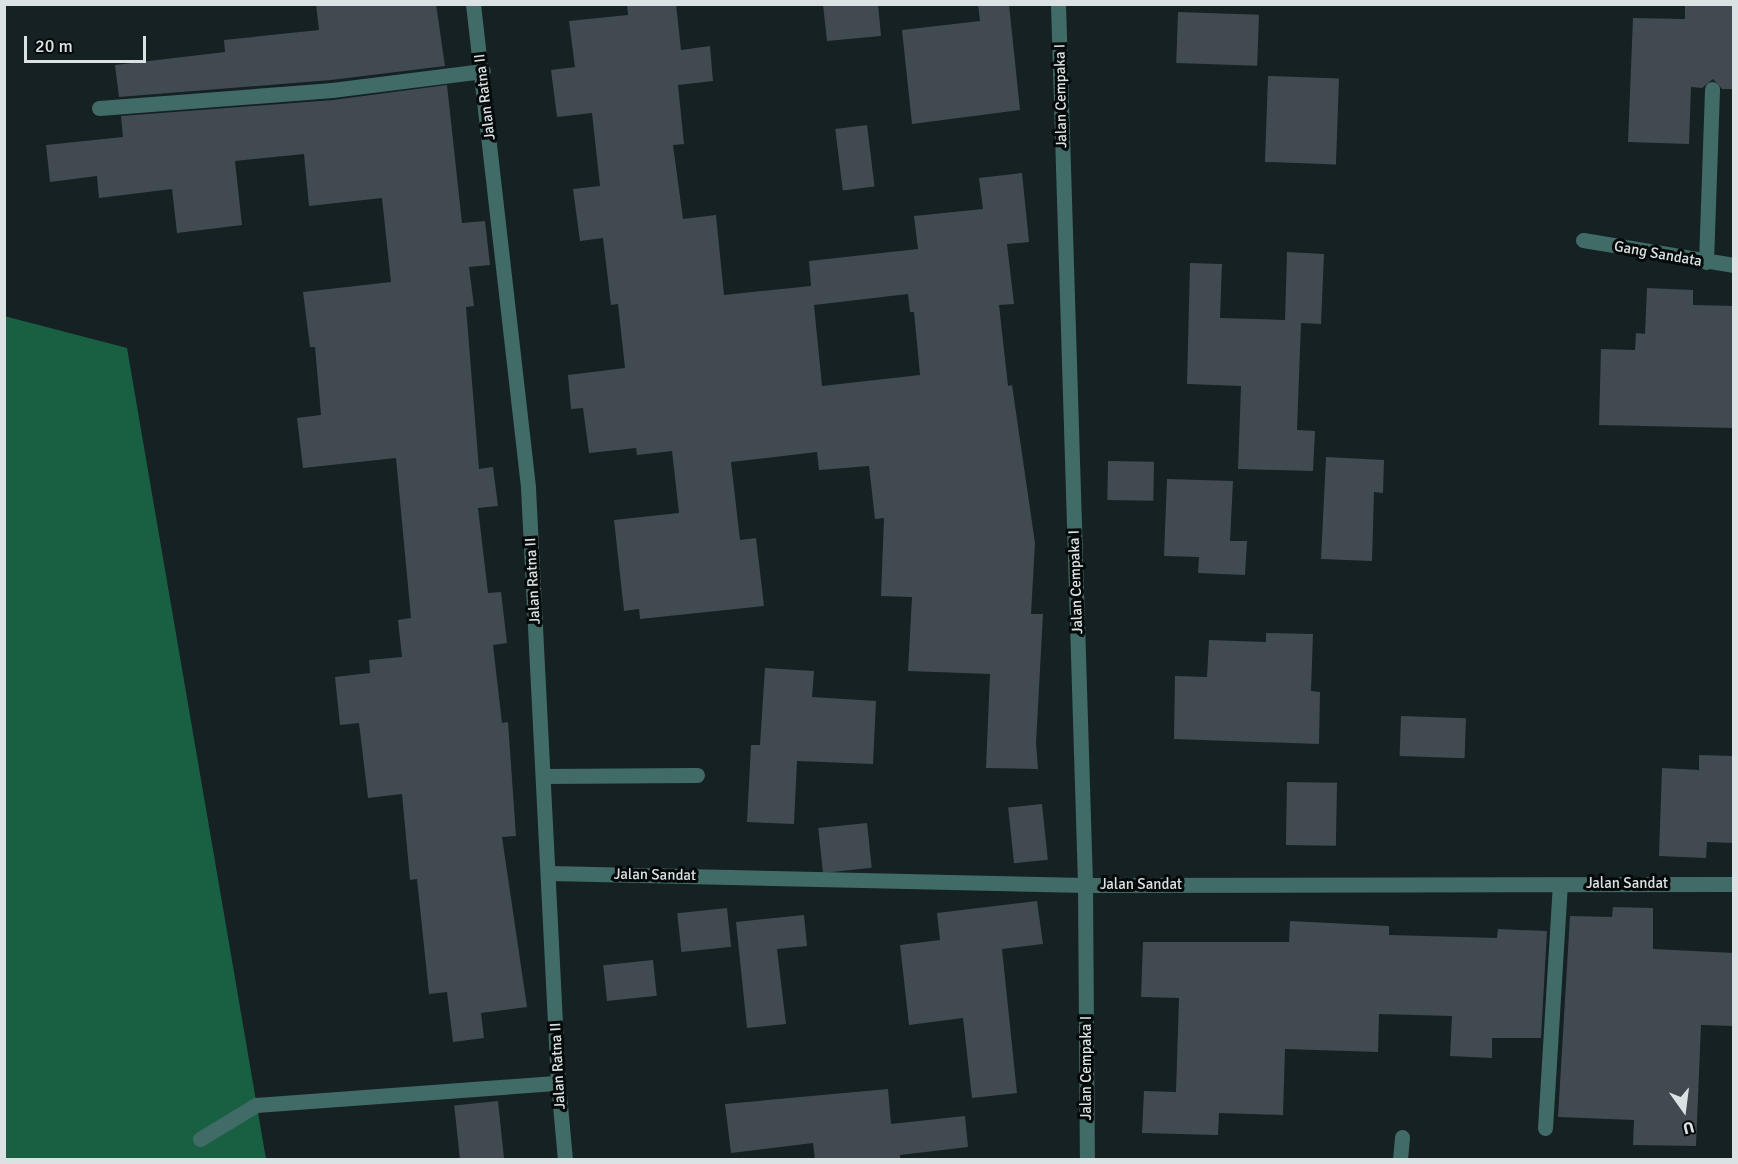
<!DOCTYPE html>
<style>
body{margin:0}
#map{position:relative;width:1738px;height:1164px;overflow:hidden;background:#162124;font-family:Signika,sans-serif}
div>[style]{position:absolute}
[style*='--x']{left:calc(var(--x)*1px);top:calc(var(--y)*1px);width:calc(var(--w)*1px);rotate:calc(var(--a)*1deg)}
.forest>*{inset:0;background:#196043}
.building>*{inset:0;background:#404a50;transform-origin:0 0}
.lane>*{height:15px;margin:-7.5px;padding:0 7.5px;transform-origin:7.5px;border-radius:7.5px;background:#416b66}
.street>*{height:15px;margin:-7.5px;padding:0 7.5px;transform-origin:7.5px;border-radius:7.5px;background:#416b66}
span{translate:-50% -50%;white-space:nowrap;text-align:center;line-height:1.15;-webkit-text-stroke:6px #060a0b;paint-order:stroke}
.street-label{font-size:15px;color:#dae2e3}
.frame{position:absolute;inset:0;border:6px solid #dae2e3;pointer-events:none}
.north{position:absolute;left:1654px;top:1080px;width:60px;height:60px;-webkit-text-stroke:4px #060a0b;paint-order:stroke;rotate:166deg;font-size:16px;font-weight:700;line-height:24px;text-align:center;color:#dae2e3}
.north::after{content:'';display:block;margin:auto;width:21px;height:27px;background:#dae2e3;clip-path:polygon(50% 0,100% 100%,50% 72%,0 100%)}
.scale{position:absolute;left:24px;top:36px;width:122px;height:27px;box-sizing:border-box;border:3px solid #dae2e3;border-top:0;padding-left:8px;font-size:18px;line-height:21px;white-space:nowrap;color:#dae2e3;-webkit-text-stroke:4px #060a0b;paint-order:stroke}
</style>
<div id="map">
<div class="forest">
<div style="clip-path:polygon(4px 316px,127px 348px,266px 1159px,5px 1159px)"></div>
</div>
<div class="building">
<div style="clip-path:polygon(316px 4px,436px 4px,445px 66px,331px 80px,119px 97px,115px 65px,225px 52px,224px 40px,319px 30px)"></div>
<div style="clip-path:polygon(evenodd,627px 4px,676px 4px,681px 50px,710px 46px,713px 81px,678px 85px,684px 144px,673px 145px,683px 219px,716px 215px,724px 295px,811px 286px,809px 261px,918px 249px,914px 216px,983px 209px,979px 178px,1022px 173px,1029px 242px,1007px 244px,1014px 304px,999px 305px,1008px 386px,1012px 385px,1035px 543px,1031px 614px,1043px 614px,1036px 743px,1038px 769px,986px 768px,990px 674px,908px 671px,912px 597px,881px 596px,884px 518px,875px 519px,869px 466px,819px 470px,817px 452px,731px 462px,740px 540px,756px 538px,764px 606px,640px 619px,639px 609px,624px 611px,614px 520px,679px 513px,672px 451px,637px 455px,636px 448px,589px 453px,583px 408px,571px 409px,568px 375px,625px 368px,618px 304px,611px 305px,603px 238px,580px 241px,573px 189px,600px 186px,592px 113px,557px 117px,551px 70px,575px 67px,569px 21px,628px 15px,627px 4px,908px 294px,910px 312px,914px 312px,920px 375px,822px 386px,814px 305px,908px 294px)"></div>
<div style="clip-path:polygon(823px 4px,878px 4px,881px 36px,827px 41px)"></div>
<div style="clip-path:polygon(978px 4px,1009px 4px,1020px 110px,912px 124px,902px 30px,980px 21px)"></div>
<div style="clip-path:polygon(1685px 4px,1734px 4px,1734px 89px,1722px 89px,1713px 79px,1702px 88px,1691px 87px,1689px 144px,1628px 142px,1633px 18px,1685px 19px)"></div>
<div style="left:1178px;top:12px;width:81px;height:51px;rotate:2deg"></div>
<div style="left:1268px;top:76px;width:71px;height:86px;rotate:2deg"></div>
<div style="clip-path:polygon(447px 85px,462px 223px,485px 221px,490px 265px,469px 267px,474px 306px,466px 307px,479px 469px,493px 467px,498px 506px,478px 508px,488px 593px,501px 592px,507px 643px,493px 645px,502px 723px,508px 722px,516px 836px,502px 837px,527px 1007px,481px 1013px,484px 1038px,453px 1042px,447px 992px,429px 994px,417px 879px,410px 880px,402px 794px,368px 798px,359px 723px,340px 725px,335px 677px,370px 673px,369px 660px,402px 657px,398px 620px,411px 618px,396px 458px,303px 468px,297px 418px,321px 415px,315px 347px,310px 347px,303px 292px,391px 282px,382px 198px,309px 206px,304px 154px,235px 161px,242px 225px,177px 233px,172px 189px,99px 198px,97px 176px,50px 182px,46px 145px,123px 137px,121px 116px,333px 100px)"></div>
<div style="left:867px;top:125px;width:62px;height:32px;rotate:83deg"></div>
<div style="clip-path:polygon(1287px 252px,1324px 254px,1321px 324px,1301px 323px,1297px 430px,1315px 431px,1313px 471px,1238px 469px,1241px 386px,1187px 384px,1190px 263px,1222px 264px,1220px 318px,1285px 320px)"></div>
<div style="clip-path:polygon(1647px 288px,1693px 290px,1693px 305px,1734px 306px,1734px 428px,1599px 425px,1601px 349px,1635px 350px,1636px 333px,1645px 334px)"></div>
<div style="clip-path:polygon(1326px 457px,1384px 460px,1383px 493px,1374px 492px,1372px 561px,1321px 559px)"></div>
<div style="left:1108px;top:461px;width:46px;height:39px;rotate:1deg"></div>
<div style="clip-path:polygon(1167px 479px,1233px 481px,1230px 541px,1247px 541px,1245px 575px,1198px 573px,1199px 557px,1164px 556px)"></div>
<div style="clip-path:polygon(1266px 633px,1313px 634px,1311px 691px,1320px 692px,1319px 744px,1174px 739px,1175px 676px,1207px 677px,1209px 640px,1266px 642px)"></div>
<div style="clip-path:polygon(765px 668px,814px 671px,812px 697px,876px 701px,873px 764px,797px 761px,794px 824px,747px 822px,751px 745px,760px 745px)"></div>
<div style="left:1401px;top:716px;width:65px;height:40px;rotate:2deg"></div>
<div style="clip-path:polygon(1699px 755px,1734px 756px,1734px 843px,1707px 842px,1706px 858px,1659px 856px,1662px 768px,1699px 770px)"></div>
<div style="left:1287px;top:782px;width:50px;height:63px;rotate:1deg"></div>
<div style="left:1042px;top:804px;width:56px;height:34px;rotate:84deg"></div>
<div style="left:867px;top:823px;width:45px;height:49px;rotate:84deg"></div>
<div style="clip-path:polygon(1037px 901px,1043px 944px,1002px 949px,1017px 1093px,972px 1098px,963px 1018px,909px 1025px,900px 945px,940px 940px,937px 913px)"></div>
<div style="clip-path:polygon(1613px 907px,1653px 908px,1653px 949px,1734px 953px,1734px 1026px,1701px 1025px,1696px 1146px,1633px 1145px,1634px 1120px,1558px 1117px,1570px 916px,1612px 917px)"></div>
<div style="left:727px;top:908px;width:39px;height:50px;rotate:84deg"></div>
<div style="clip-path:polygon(804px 915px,807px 946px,777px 949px,786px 1024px,747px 1028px,736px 922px)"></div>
<div style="clip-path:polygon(1290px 921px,1389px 926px,1389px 935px,1497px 938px,1498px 929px,1547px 931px,1541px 1038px,1492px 1038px,1492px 1058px,1450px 1056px,1452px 1016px,1379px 1014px,1378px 1052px,1285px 1049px,1283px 1115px,1219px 1113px,1218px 1135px,1142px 1133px,1144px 1091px,1176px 1092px,1179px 998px,1141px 997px,1143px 942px,1289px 942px)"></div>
<div style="left:653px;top:960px;width:36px;height:50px;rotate:84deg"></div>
<div style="clip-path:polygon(888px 1089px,891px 1124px,965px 1116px,968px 1147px,900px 1155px,900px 1160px,815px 1160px,813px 1143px,731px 1153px,725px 1104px)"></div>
<div style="left:498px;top:1101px;width:59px;height:44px;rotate:84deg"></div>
</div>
<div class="lane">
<div style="--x:543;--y:776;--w:154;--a:-0.4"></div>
</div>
<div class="street">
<div style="--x:473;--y:4;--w:487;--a:83.5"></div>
<div style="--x:528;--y:488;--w:596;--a:87.11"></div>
<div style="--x:558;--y:1083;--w:77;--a:84.8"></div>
<div style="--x:1058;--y:4;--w:881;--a:88.24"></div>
<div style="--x:1085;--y:885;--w:275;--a:89.6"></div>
<div style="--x:99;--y:108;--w:234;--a:-4.4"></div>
<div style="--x:332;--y:90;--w:152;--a:-7.2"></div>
<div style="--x:1583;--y:240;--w:153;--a:9.4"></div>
<div style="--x:1706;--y:262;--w:173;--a:-88"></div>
<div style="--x:549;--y:873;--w:536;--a:1.28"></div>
<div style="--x:1085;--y:885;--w:649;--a:-0.09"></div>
<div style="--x:1545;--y:1128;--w:244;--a:-86.5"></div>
<div style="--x:200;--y:1139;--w:66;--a:-31.3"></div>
<div style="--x:256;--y:1105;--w:303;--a:-4.2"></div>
<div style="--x:1400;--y:1160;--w:23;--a:-85"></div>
</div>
<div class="street-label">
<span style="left:1061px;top:96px;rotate:-91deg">Jalan Cempaka I</span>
<span style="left:485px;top:97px;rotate:-97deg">Jalan Ratna II</span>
<span style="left:1658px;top:254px;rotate:10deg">Gang Sandata</span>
<span style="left:533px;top:581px;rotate:-93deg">Jalan Ratna II</span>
<span style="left:1076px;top:582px;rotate:-92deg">Jalan Cempaka I</span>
<span style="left:655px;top:875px;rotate:1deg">Jalan Sandat</span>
<span style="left:1627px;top:884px">Jalan Sandat</span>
<span style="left:1141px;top:885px">Jalan Sandat</span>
<span style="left:558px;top:1066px;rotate:-93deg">Jalan Ratna II</span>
<span style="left:1087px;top:1068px;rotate:-90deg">Jalan Cempaka I</span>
</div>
<div class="frame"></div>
<div class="north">U</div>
<div class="scale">20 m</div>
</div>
